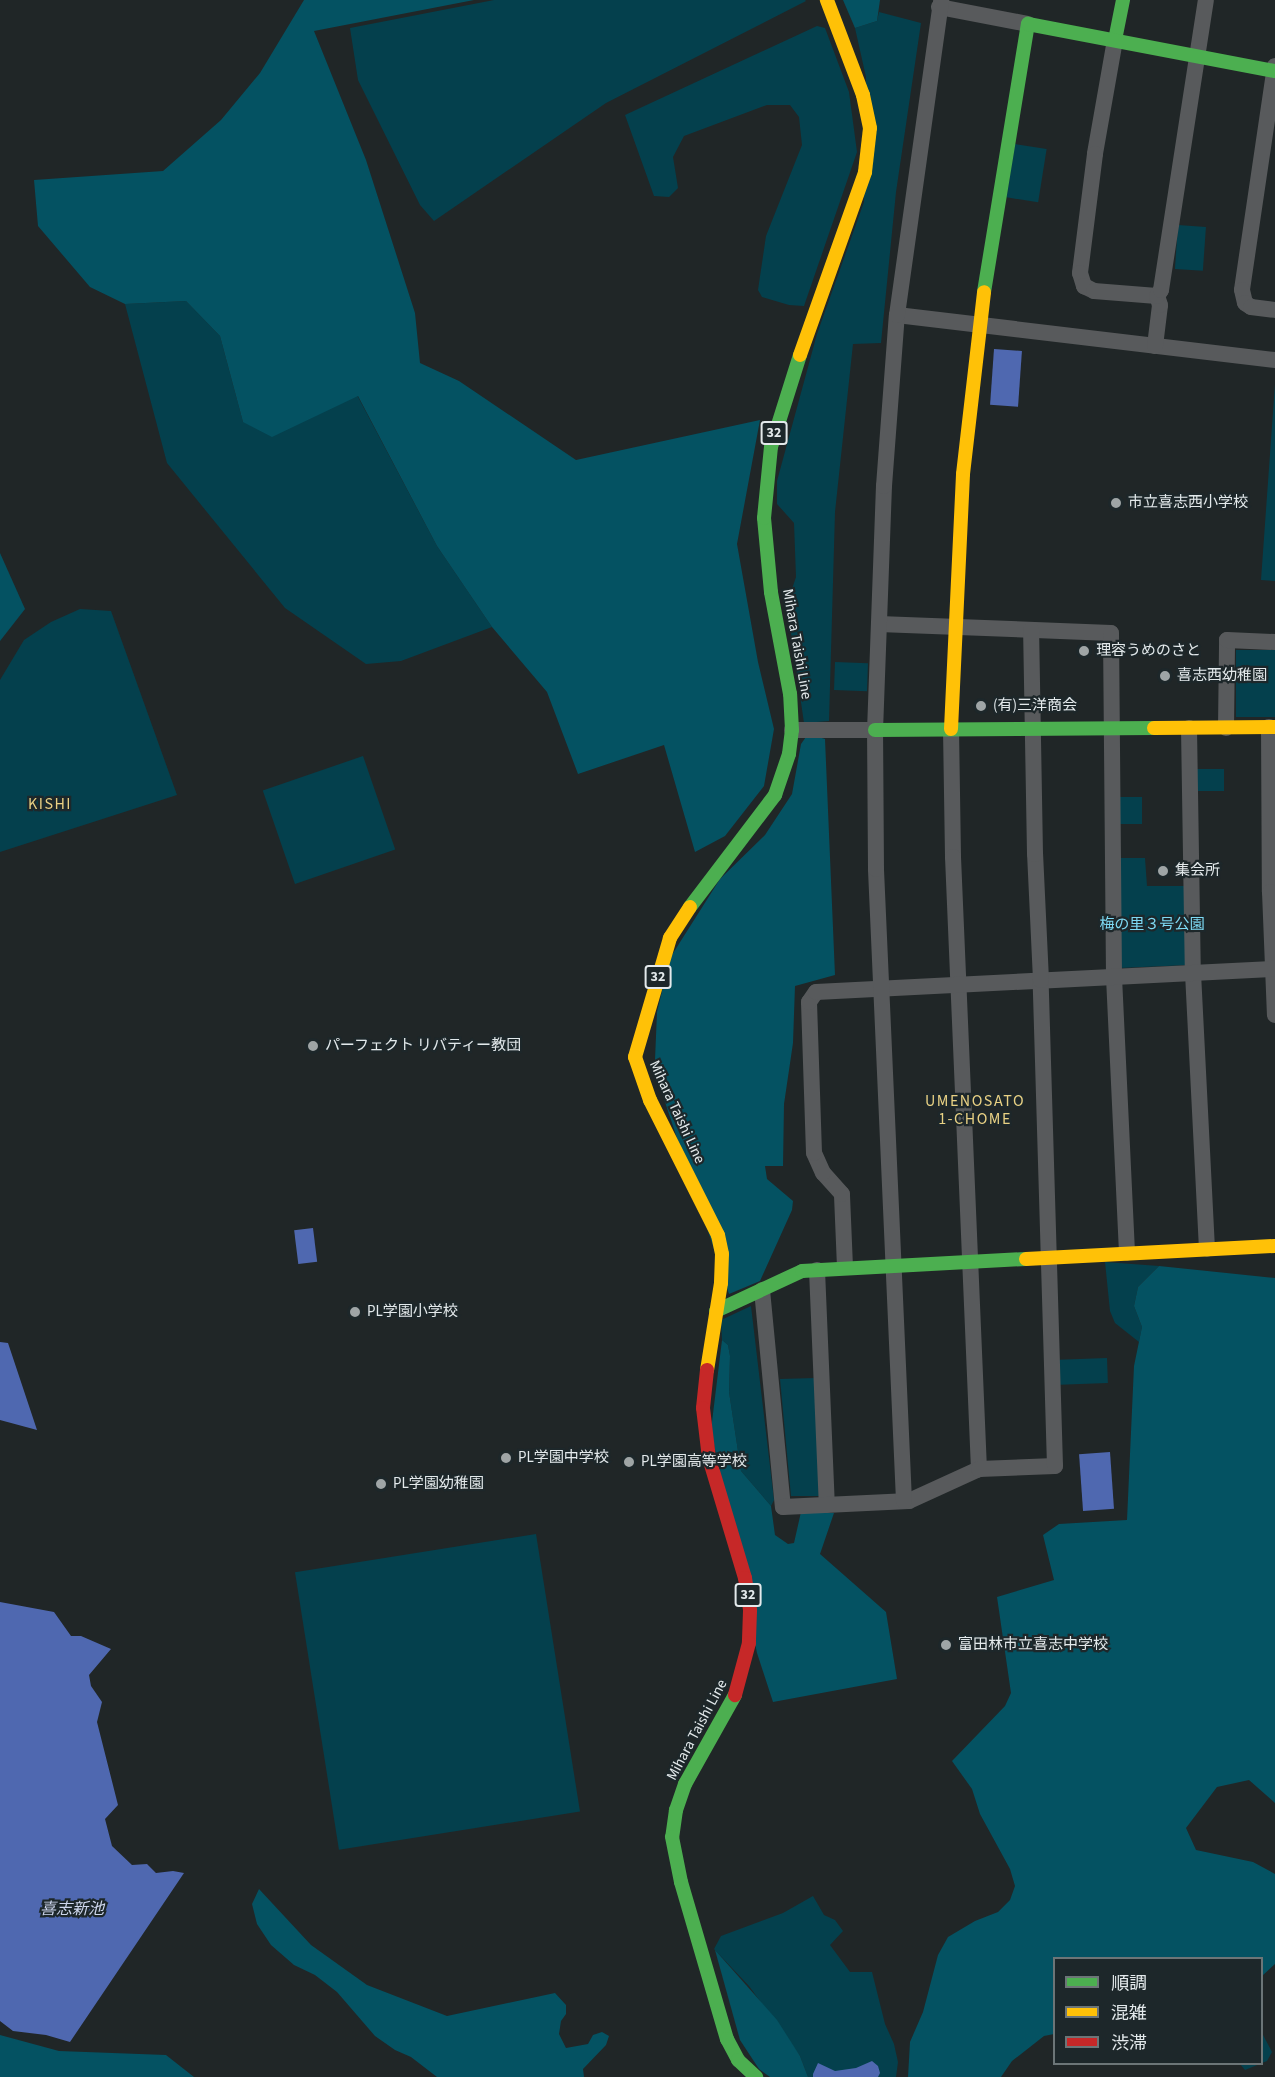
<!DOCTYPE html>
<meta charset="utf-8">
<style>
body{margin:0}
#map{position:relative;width:1275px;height:2077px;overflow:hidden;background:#202627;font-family:"Source Sans 3","Noto Sans JP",sans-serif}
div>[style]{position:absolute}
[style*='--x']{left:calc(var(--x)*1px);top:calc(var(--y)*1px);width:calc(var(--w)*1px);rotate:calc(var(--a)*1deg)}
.green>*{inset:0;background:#04404d;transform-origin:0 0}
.forest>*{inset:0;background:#045262}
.water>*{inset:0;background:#4f68b0;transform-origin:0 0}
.street>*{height:16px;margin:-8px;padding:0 8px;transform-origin:8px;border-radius:8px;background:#585a5c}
.fast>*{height:14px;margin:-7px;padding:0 7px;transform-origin:7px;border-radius:7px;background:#4caf50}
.slow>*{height:14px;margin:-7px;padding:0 7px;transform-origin:7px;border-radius:7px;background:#ffc107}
.jam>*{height:14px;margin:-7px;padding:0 7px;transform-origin:7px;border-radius:7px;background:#c62828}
.dots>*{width:16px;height:16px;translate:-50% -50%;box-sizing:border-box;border:3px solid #1d272a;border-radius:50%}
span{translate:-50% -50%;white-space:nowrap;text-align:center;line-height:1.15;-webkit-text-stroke:4.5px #1d272a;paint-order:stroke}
.shield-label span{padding:2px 4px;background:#1d272a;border:2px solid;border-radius:4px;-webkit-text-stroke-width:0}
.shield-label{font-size:14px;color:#e3e9eb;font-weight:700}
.poi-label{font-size:15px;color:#e3e9eb}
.left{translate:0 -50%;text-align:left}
.street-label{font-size:15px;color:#e3e9eb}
.park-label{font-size:15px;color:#7edaf4}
.neighbourhood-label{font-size:16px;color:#e9d184;letter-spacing:1.5px}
.water-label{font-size:16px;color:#ced7ed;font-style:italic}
.legend{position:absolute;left:1053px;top:1957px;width:210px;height:108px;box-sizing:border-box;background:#1d272a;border:2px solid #6c7577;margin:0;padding:8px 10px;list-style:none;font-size:18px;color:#e3e9eb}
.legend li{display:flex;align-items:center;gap:12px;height:30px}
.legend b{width:30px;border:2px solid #6c7577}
</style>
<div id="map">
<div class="green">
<div style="clip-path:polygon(494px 0,805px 0,806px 1px,606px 103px,434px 221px,420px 205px,358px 80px,350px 28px)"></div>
<div style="clip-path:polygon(879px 12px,921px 23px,896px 192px,881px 343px,853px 344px,835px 512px,829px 721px,804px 723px,789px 619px,789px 598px,796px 577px,794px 523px,777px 504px,777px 481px,817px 334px,864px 202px,866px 77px,855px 28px,877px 21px)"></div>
<div style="clip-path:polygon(817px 26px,825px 28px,849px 92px,857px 152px,804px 306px,789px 305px,762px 297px,758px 290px,766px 236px,802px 145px,799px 117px,790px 105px,767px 105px,684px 136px,673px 157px,678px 188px,669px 197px,654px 196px,625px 115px)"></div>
<div style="left:1015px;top:144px;width:32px;height:54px;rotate:9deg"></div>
<div style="left:1178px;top:225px;width:28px;height:44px;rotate:4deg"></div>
<div style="clip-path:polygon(186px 301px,220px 336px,243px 422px,357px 395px,437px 546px,492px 627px,401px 661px,366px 664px,285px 608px,167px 463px,125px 304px)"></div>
<div style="clip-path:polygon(1275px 384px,1275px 581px,1261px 580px)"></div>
<div style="clip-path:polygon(80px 609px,111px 611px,177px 795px,0 852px,0 680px,24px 640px,51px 622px)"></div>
<div style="left:1236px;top:650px;width:39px;height:67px"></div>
<div style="left:835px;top:662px;width:33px;height:28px;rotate:2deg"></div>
<div style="left:363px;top:756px;width:99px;height:106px;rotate:71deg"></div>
<div style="left:1197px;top:769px;width:27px;height:22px"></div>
<div style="left:1115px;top:797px;width:27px;height:27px"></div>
<div style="clip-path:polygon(1116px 858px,1145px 858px,1147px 886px,1185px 886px,1188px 965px,1119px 968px)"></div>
<div style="clip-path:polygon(1105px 1262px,1159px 1266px,1138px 1287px,1134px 1306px,1142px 1327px,1139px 1342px,1115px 1323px,1110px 1311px)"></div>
<div style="clip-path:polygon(751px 1306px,774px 1500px,771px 1506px,741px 1471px,729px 1392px,730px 1356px,728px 1345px,722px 1340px,721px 1320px)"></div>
<div style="left:1107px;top:1358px;width:25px;height:48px;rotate:88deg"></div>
<div style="clip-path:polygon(816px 1378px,819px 1496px,791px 1496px,780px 1379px)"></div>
<div style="left:536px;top:1534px;width:281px;height:244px;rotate:81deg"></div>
<div style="clip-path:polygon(813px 1896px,824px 1915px,835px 1920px,843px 1931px,830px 1945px,850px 1972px,872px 1972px,885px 2024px,894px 2044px,898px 2062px,896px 2077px,808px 2077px,800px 2056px,749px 1986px,714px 1949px,721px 1936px,783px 1913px)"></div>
<div style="clip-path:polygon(1262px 2033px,1272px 2052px,1267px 2061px,1245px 2070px,1240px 2064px,1262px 2064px)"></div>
</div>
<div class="forest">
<div style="clip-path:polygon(304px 0,474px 0,314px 31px,366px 160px,415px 313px,420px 363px,459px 381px,576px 460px,760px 420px,737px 544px,758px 662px,774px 729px,764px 786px,725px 836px,695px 852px,664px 745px,578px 774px,547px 692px,492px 627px,437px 546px,358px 396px,272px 437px,243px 422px,220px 336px,186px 301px,125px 304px,90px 287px,38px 226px,34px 180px,163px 171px,221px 120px,260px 73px)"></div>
<div style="clip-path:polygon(843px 0,880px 0,877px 21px,855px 28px)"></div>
<div style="clip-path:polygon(0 553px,25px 609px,0 641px)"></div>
<div style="clip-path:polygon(808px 734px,825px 739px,835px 975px,795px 986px,793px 1043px,784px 1104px,783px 1166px,765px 1166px,767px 1179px,793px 1201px,792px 1210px,760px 1281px,729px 1294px,663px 1096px,655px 1060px,657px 1012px,670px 958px,720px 879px,765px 835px,792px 794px,801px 744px)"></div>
<div style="clip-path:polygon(1159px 1266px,1275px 1278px,1275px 1803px,1249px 1780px,1217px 1787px,1186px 1828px,1196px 1850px,1253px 1862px,1275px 1874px,1275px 1964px,1262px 1976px,1262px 1958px,1054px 1958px,1054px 2034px,1044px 2036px,1012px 2061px,1001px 2077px,908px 2077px,910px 2042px,923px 2012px,938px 1955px,948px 1937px,975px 1921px,998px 1912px,1010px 1900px,1015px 1886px,1010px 1869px,980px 1814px,972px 1789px,952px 1761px,1005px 1706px,1011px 1693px,997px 1597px,1054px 1580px,1043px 1535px,1059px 1524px,1127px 1520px,1134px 1366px,1142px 1327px,1134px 1306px,1138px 1287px)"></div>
<div style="clip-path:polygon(722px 1340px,728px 1345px,730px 1356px,729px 1392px,741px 1471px,771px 1506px,775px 1535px,788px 1544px,794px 1543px,801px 1512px,834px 1513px,820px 1554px,886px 1612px,897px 1679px,773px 1702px,757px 1653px,711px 1430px)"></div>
<div style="clip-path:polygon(259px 1889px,311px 1945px,367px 1985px,447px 2016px,555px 1993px,566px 2005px,566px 2014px,561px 2021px,559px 2034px,566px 2048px,588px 2044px,593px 2035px,602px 2032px,609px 2036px,606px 2045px,583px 2069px,584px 2077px,437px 2077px,411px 2057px,395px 2050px,375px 2036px,337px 1992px,315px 1975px,294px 1965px,271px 1945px,257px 1924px,252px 1904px)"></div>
<div style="clip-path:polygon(715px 1950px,777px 2020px,800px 2056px,808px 2077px,770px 2077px,759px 2069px,740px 2040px)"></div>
<div style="clip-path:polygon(0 2035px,59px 2051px,166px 2055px,194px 2077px,0 2077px)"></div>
</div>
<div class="water">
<div style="left:994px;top:349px;width:28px;height:56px;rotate:4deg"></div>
<div style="left:313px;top:1228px;width:34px;height:19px;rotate:83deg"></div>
<div style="clip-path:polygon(0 1342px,8px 1343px,37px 1430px,0 1420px)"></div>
<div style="left:1110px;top:1452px;width:57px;height:31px;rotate:86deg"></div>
<div style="clip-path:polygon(0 1602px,54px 1612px,71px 1636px,81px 1636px,111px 1649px,89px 1675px,91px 1686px,102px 1702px,97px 1722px,118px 1805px,105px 1819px,112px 1846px,132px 1865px,147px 1864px,156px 1873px,173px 1871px,184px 1873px,70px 2042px,46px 2035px,13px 2031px,0 2021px)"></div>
<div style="clip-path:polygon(872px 2061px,878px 2066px,880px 2073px,878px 2077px,813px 2077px,813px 2074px,818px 2063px,835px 2071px,856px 2068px)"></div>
</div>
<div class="street">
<div style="--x:939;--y:7;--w:91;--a:10.8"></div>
<div style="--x:1115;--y:40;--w:116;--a:100"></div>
<div style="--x:1095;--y:154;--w:120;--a:97.2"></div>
<div style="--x:1080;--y:273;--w:14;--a:73"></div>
<div style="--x:1084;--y:286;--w:11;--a:27"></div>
<div style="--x:1094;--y:291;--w:63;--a:4.5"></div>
<div style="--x:1275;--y:66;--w:226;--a:98.4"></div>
<div style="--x:1242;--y:290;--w:13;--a:77"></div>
<div style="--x:1245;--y:303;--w:7;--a:34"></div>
<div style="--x:1251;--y:307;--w:24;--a:7"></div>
<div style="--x:897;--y:315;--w:381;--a:6.8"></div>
<div style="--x:1155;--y:346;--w:41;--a:-83"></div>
<div style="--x:1160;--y:305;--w:9;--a:-108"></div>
<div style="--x:1157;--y:296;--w:7;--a:-56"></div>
<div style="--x:1161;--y:290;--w:293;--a:-81.2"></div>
<div style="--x:879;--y:624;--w:232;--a:2.2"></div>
<div style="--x:1111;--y:633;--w:344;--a:89.5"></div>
<div style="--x:1114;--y:977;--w:276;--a:87.3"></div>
<div style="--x:1269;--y:727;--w:165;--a:89.7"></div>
<div style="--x:1270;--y:892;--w:123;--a:87.7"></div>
<div style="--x:1189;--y:728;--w:245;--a:89.1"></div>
<div style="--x:1193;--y:973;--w:276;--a:87.1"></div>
<div style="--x:1226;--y:728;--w:88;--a:-89.3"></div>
<div style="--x:1227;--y:640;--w:48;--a:2.4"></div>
<div style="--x:951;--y:729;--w:128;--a:89.1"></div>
<div style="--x:953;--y:857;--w:613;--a:87.57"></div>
<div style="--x:792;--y:730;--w:83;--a:0"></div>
<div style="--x:845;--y:1267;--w:73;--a:-92.4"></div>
<div style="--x:842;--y:1194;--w:28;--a:-132"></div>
<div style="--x:823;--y:1173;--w:22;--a:-114"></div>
<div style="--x:814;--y:1153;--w:151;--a:-91.9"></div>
<div style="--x:809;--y:1002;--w:12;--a:-55"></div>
<div style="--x:816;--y:992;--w:460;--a:-2.9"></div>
<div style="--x:817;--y:1270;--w:235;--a:87.6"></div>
<div style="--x:762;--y:1290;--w:218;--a:84.5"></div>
<div style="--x:783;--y:1507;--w:126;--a:-2.7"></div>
<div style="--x:909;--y:1501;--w:77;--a:-24.6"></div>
<div style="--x:979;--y:1469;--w:76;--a:-2.3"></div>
<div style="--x:1055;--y:1466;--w:486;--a:-91.7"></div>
<div style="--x:1041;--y:980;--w:126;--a:-92.7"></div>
<div style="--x:1035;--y:854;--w:224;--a:-91"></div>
<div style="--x:904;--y:1501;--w:633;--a:-92.54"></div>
<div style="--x:876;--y:869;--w:138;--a:-90.4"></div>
<div style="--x:875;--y:731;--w:245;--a:-87.9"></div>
<div style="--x:884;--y:486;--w:171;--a:-85.7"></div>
<div style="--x:897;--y:315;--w:318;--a:-82"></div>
</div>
<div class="fast">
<div style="--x:1115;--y:40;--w:41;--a:-78.7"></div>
<div style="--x:984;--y:292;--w:272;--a:-80.7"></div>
<div style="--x:1028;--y:24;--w:251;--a:10.8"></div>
<div style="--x:875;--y:730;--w:279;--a:-0.4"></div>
<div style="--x:690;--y:907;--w:141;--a:-52.8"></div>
<div style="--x:775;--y:795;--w:43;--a:-71.1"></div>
<div style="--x:789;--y:754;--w:24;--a:-83"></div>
<div style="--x:792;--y:730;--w:36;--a:-93"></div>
<div style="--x:790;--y:694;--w:104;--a:-100.6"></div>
<div style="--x:771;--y:592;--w:74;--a:-95.4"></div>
<div style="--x:764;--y:518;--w:71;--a:-84.4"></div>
<div style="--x:771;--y:447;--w:96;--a:-72.5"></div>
<div style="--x:716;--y:1311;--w:95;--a:-24.9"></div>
<div style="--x:802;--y:1271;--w:224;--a:-3.1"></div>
<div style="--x:735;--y:1695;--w:102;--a:119.3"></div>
<div style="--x:685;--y:1784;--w:28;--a:109"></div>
<div style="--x:676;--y:1810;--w:27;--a:98"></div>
<div style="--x:672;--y:1837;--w:46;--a:78.7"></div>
<div style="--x:681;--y:1882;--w:164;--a:73.7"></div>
<div style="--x:727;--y:2039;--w:24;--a:62"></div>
<div style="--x:738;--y:2060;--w:25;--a:43"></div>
</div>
<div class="slow">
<div style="--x:800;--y:355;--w:194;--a:-70.4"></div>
<div style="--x:865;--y:172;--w:44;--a:-83.5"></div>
<div style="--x:870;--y:128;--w:34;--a:-102"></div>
<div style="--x:863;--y:95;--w:102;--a:-110.8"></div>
<div style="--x:1154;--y:728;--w:121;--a:-0.5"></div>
<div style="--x:951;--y:729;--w:255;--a:-87.3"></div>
<div style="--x:963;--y:474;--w:183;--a:-83.4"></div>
<div style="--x:690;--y:907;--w:37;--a:123"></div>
<div style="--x:670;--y:938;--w:124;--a:106.4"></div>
<div style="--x:635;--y:1057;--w:46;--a:70.8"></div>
<div style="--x:650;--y:1100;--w:151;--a:63.3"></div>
<div style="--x:718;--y:1235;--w:19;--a:78"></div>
<div style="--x:722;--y:1254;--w:29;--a:92"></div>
<div style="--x:721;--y:1283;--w:88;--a:99.1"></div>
<div style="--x:1026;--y:1259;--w:249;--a:-3"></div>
</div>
<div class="jam">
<div style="--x:707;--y:1370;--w:38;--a:96"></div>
<div style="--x:703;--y:1408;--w:50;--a:83.2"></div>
<div style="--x:709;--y:1458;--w:125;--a:73.3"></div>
<div style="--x:745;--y:1578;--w:33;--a:81"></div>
<div style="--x:750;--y:1611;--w:32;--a:92"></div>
<div style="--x:749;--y:1643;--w:54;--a:105.1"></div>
</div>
<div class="dots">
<div style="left:1116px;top:503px;background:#9fa5a6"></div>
<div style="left:1084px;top:651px;background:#9fa5a6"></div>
<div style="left:1165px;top:676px;background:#9fa5a6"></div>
<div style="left:981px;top:706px;background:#9fa5a6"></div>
<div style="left:1163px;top:871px;background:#9fa5a6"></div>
<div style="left:313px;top:1046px;background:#9fa5a6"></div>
<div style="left:355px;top:1312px;background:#9fa5a6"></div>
<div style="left:506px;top:1458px;background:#9fa5a6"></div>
<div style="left:629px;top:1462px;background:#9fa5a6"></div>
<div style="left:381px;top:1484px;background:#9fa5a6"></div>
<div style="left:946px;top:1645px;background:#9fa5a6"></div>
</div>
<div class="shield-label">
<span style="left:774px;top:433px">32</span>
<span style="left:658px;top:977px">32</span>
<span style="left:748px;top:1595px">32</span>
</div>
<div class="poi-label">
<span class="left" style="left:1128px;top:503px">市立喜志西小学校</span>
<span class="left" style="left:1096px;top:651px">理容うめのさと</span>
<span class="left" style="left:1177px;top:676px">喜志西幼稚園</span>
<span class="left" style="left:993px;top:706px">(有)三洋商会</span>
<span class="left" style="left:1175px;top:871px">集会所</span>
<span class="left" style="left:325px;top:1046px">パーフェクト リバティー教団</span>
<span class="left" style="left:367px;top:1312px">PL学園小学校</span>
<span class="left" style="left:518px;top:1458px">PL学園中学校</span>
<span class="left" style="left:641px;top:1462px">PL学園高等学校</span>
<span class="left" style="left:393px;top:1484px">PL学園幼稚園</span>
<span class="left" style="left:958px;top:1645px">富田林市立喜志中学校</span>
</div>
<div class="street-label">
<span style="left:797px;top:644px;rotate:80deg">Mihara Taishi Line</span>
<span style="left:677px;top:1112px;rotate:65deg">Mihara Taishi Line</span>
<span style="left:697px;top:1730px;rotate:-62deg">Mihara Taishi Line</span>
</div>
<div class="park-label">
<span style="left:1152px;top:925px">梅の里３号公園</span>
</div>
<div class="neighbourhood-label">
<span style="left:50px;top:804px">KISHI</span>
<span style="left:975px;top:1110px">UMENOSATO<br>1-CHOME</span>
</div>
<div class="water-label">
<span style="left:72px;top:1909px">喜志新池</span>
</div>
<ul class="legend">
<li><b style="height:8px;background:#4caf50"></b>順調</li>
<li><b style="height:8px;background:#ffc107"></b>混雑</li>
<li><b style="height:8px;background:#c62828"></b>渋滞</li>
</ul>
</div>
